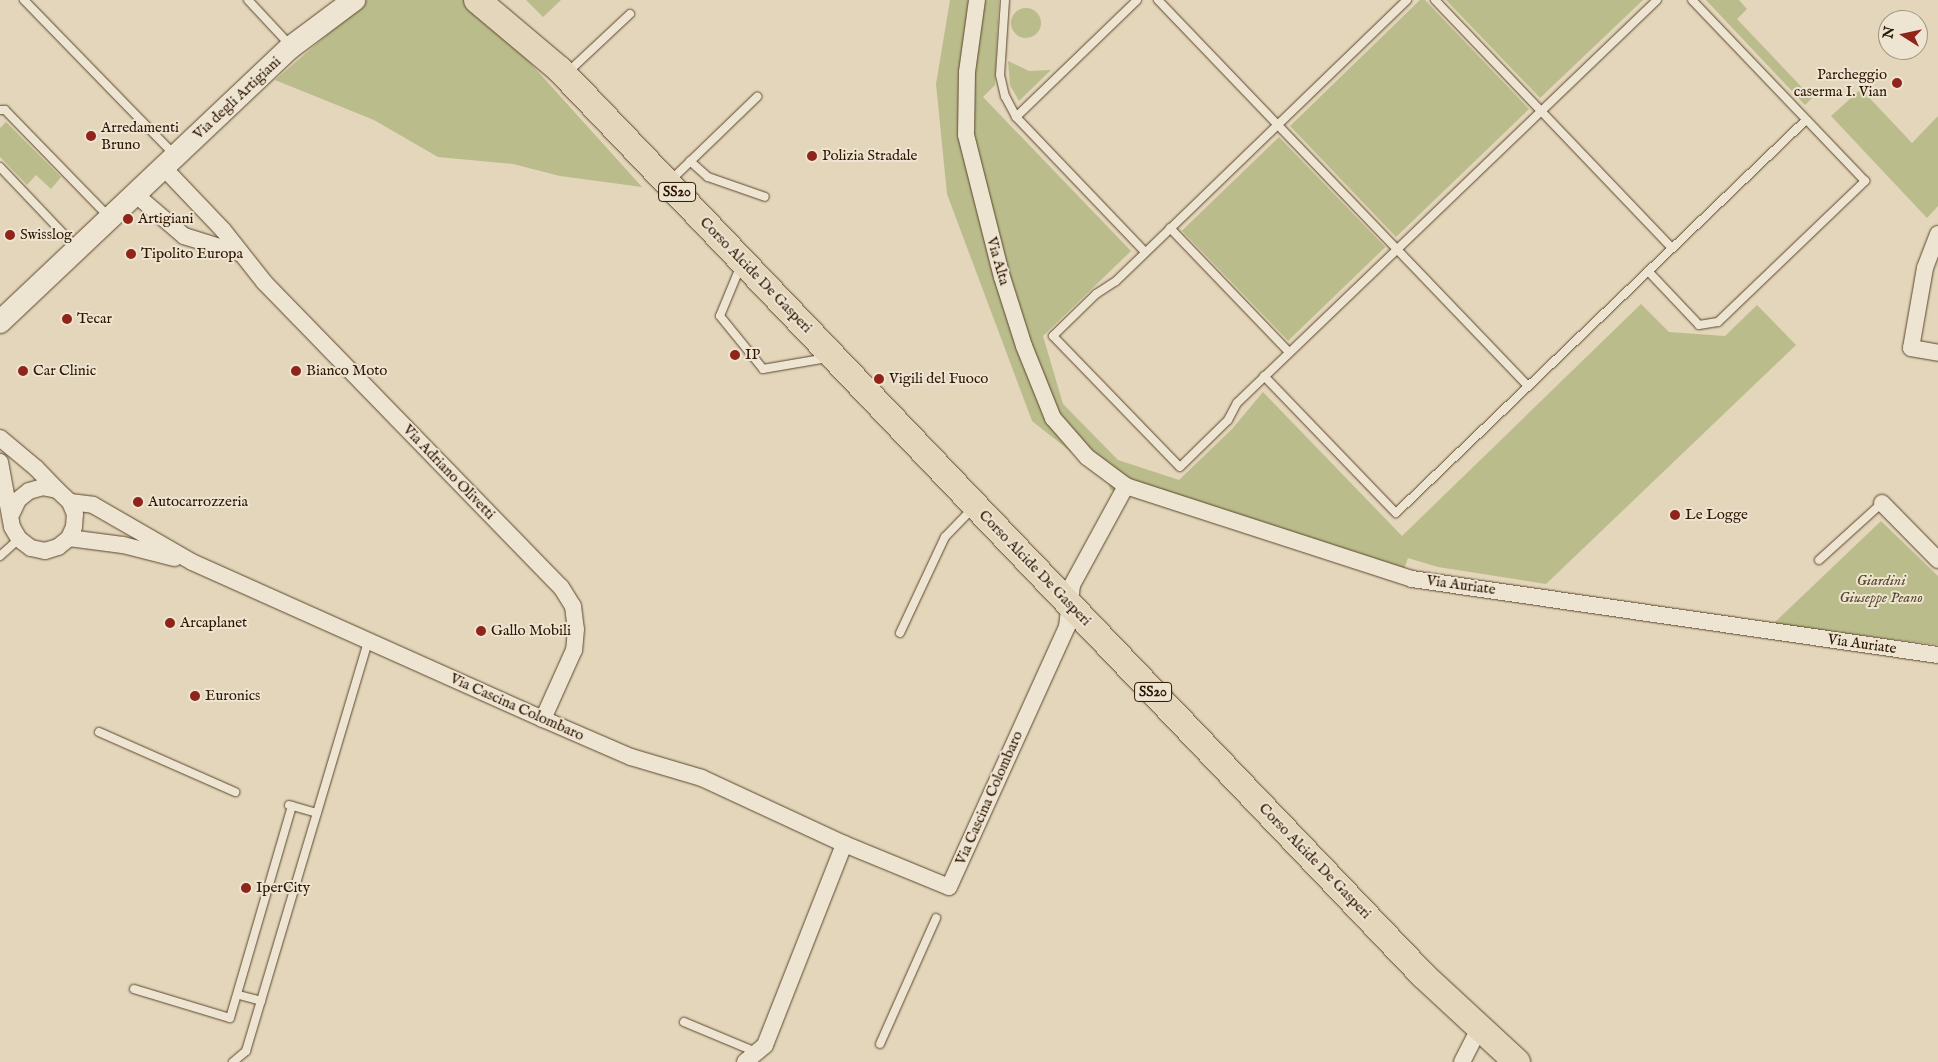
<!DOCTYPE html>
<style>
body{margin:0}
#map{position:relative;width:1938px;height:1062px;overflow:hidden;background:#e3d6ba;font-family:"IM FELL English",serif}
div>[style]{position:absolute}
[style*='--x']{left:calc(var(--x)*1px);top:calc(var(--y)*1px);width:calc(var(--w)*1px);rotate:calc(var(--a)*1deg)}
.green>*{inset:0;background:#babc8b;transform-origin:0 0}
.round{border-radius:50%}
.roads{filter:drop-shadow(0 0 1px #5c462e) drop-shadow(0 0 1px #5c462e)}
.lane>*{height:8px;margin:-4px;padding:0 4px;transform-origin:4px;border-radius:4px;background:#ede4d2}
.street>*{height:16px;margin:-8px;padding:0 8px;transform-origin:8px;border-radius:8px;background:#ede4d2}
.secondary>*{height:22px;margin:-11px;padding:0 11px;transform-origin:11px;border-radius:11px;background:#ede4d2}
.primary>*{height:26px;margin:-13px;padding:0 13px;transform-origin:13px;border-radius:13px;background:#e3d6ba}
.dots>*{width:14px;height:14px;translate:-50% -50%;box-sizing:border-box;border:2px solid #ede4d2;border-radius:50%}
span{translate:-50% -50%;white-space:nowrap;text-align:center;line-height:1.15;-webkit-text-stroke:4px #ede4d2;paint-order:stroke}
.shield-label span{padding:1px 4px;background:#ede4d2;border:1px solid;border-radius:4px;-webkit-text-stroke-width:0}
.shield-label{font-size:14px;color:#2f1600;font-weight:700}
.poi-label{font-size:15px;color:#2f1600}
.right{translate:-100% -50%;text-align:right}
.left{translate:0 -50%;text-align:left}
.street-label{font-size:15px;color:#2f1600}
.park-label{font-size:15px;color:#59482a;font-style:italic}
.north{position:absolute;left:1878px;top:10px;width:50px;height:50px;box-sizing:border-box;background:#ede4d2;border:1px solid #a1927e;border-radius:50%;rotate:280deg;font-size:14px;font-weight:700;line-height:20px;text-align:center;color:#2f1600}
.north::after{content:'';display:block;margin:auto;width:18px;height:22px;background:#8f2418;clip-path:polygon(50% 0,100% 100%,50% 72%,0 100%)}
</style>
<div id="map">
<div class="green">
<div style="clip-path:polygon(367px 0,466px 0,514px 45px,642px 187px,560px 176px,513px 164px,438px 157px,374px 120px,275px 80px)"></div>
<div style="clip-path:polygon(526px 0,561px 0,543px 17px)"></div>
<div style="clip-path:polygon(950px 0,999px 0,995px 85px,983px 97px,1131px 251px,1043px 336px,1063px 404px,1118px 460px,1179px 480px,1232px 429px,1263px 392px,1402px 536px,1641px 304px,1669px 332px,1725px 336px,1757px 305px,1796px 345px,1546px 584px,1438px 567px,1408px 558px,1400px 580px,1110px 490px,1108px 481px,1032px 421px,947px 194px,936px 84px)"></div>
<div style="clip-path:polygon(1420px 0,1425px 0,1529px 109px,1396px 237px,1290px 126px)"></div>
<div style="clip-path:polygon(1446px 0,1643px 0,1540px 98px)"></div>
<div style="clip-path:polygon(1706px 0,1739px 0,1747px 9px,1737px 19px,1812px 98px,1805px 105px)"></div>
<div class="round" style="left:1011px;top:8px;width:30px;height:30px"></div>
<div style="clip-path:polygon(1008px 61px,1029px 71px,1051px 70px,1019px 101px,1010px 85px)"></div>
<div style="clip-path:polygon(1861px 89px,1912px 143px,1938px 116px,1938px 206px,1927px 218px,1831px 116px)"></div>
<div style="clip-path:polygon(6px 122px,61px 177px,51px 189px,36px 175px,27px 185px,0 157px,0 128px)"></div>
<div style="left:1279px;top:137px;width:153px;height:135px;rotate:46deg"></div>
<div style="clip-path:polygon(1881px 521px,1938px 576px,1938px 645px,1773px 624px)"></div>
</div>
<div class="roads">
<div class="lane">
<div style="--x:24;--y:0;--w:215;--a:45.8"></div>
<div style="--x:248;--y:0;--w:62;--a:47"></div>
<div style="--x:1005;--y:0;--w:75;--a:93.8"></div>
<div style="--x:1000;--y:75;--w:22;--a:77"></div>
<div style="--x:1005;--y:96;--w:24;--a:62"></div>
<div style="--x:1016;--y:117;--w:187;--a:46.3"></div>
<div style="--x:1158;--y:0;--w:535;--a:46.21"></div>
<div style="--x:1407;--y:0;--w:405;--a:136"></div>
<div style="--x:1116;--y:281;--w:24;--a:147"></div>
<div style="--x:1096;--y:294;--w:60;--a:135.7"></div>
<div style="--x:1053;--y:336;--w:182;--a:45.9"></div>
<div style="--x:1180;--y:467;--w:67;--a:-44.4"></div>
<div style="--x:1228;--y:420;--w:19;--a:-62"></div>
<div style="--x:1237;--y:403;--w:582;--a:-43.82"></div>
<div style="--x:1435;--y:0;--w:343;--a:46.3"></div>
<div style="--x:568;--y:72;--w:85;--a:-43.1"></div>
<div style="--x:0;--y:110;--w:5;--a:0"></div>
<div style="--x:5;--y:110;--w:148;--a:45.8"></div>
<div style="--x:1016;--y:117;--w:168;--a:-44"></div>
<div style="--x:690;--y:161;--w:24;--a:42"></div>
<div style="--x:708;--y:177;--w:60;--a:19.3"></div>
<div style="--x:0;--y:167;--w:110;--a:46.5"></div>
<div style="--x:671;--y:180;--w:120;--a:-44"></div>
<div style="--x:1170;--y:228;--w:172;--a:46.2"></div>
<div style="--x:741;--y:265;--w:55;--a:112.4"></div>
<div style="--x:720;--y:316;--w:68;--a:50.9"></div>
<div style="--x:763;--y:369;--w:65;--a:-9.8"></div>
<div style="--x:1648;--y:271;--w:74;--a:46.6"></div>
<div style="--x:1699;--y:325;--w:19;--a:-9"></div>
<div style="--x:1718;--y:322;--w:204;--a:-43.8"></div>
<div style="--x:1865;--y:181;--w:250;--a:-133.7"></div>
<div style="--x:1264;--y:376;--w:190;--a:46.1"></div>
<div style="--x:1396;--y:513;--w:568;--a:-43.79"></div>
<div style="--x:0;--y:556;--w:25;--a:-42"></div>
<div style="--x:1819;--y:560;--w:85;--a:-42.1"></div>
<div style="--x:900;--y:633;--w:106;--a:-64.9"></div>
<div style="--x:945;--y:537;--w:39;--a:-46"></div>
<div style="--x:99;--y:732;--w:149;--a:23.8"></div>
<div style="--x:289;--y:805;--w:29;--a:16"></div>
<div style="--x:134;--y:989;--w:100;--a:16.8"></div>
<div style="--x:230;--y:1018;--w:221;--a:-73.7"></div>
<div style="--x:239;--y:995;--w:23;--a:15"></div>
<div style="--x:684;--y:1022;--w:78;--a:22.6"></div>
<div style="--x:880;--y:1044;--w:138;--a:-66"></div>
<div style="--x:233;--y:1062;--w:17;--a:-40"></div>
<div style="--x:246;--y:1051;--w:428;--a:-73.4"></div>
</div>
<div class="street">
<div style="--x:977;--y:0;--w:73;--a:97.9"></div>
<div style="--x:967;--y:72;--w:63;--a:90.9"></div>
<div style="--x:966;--y:135;--w:146;--a:75.8"></div>
<div style="--x:1002;--y:277;--w:72;--a:72.3"></div>
<div style="--x:1024;--y:346;--w:78;--a:68.1"></div>
<div style="--x:1053;--y:418;--w:52;--a:48.9"></div>
<div style="--x:1087;--y:457;--w:49;--a:36.6"></div>
<div style="--x:1126;--y:486;--w:301;--a:18"></div>
<div style="--x:1412;--y:579;--w:531;--a:8.22"></div>
<div style="--x:163;--y:167;--w:87;--a:46.4"></div>
<div style="--x:223;--y:230;--w:66;--a:51.7"></div>
<div style="--x:264;--y:282;--w:426;--a:45.8"></div>
<div style="--x:561;--y:587;--w:22;--a:58"></div>
<div style="--x:573;--y:606;--w:23;--a:83"></div>
<div style="--x:576;--y:629;--w:21;--a:95"></div>
<div style="--x:574;--y:650;--w:76;--a:114.2"></div>
<div style="--x:135;--y:194;--w:65;--a:40.6"></div>
<div style="--x:184;--y:236;--w:58;--a:17.2"></div>
<div style="--x:1938;--y:234;--w:36;--a:111"></div>
<div style="--x:1925;--y:268;--w:81;--a:99.9"></div>
<div style="--x:1911;--y:348;--w:27;--a:10"></div>
<div style="--x:0;--y:438;--w:47;--a:39.8"></div>
<div style="--x:36;--y:468;--w:30;--a:46"></div>
<div style="--x:0;--y:462;--w:66;--a:79.5"></div>
<div style="--x:12;--y:527;--w:14;--a:60"></div>
<div style="--x:19;--y:539;--w:15;--a:37"></div>
<div style="--x:31;--y:548;--w:14;--a:12"></div>
<div style="--x:45;--y:551;--w:14;--a:-17"></div>
<div style="--x:58;--y:547;--w:14;--a:-39"></div>
<div style="--x:69;--y:538;--w:12;--a:-66"></div>
<div style="--x:74;--y:527;--w:13;--a:-86"></div>
<div style="--x:75;--y:514;--w:13;--a:-113"></div>
<div style="--x:70;--y:502;--w:18;--a:-137"></div>
<div style="--x:57;--y:490;--w:14;--a:-168"></div>
<div style="--x:43;--y:487;--w:15;--a:164"></div>
<div style="--x:29;--y:491;--w:14;--a:141"></div>
<div style="--x:18;--y:500;--w:14;--a:115"></div>
<div style="--x:70;--y:502;--w:23;--a:7"></div>
<div style="--x:93;--y:505;--w:114;--a:29.9"></div>
<div style="--x:192;--y:562;--w:385;--a:24.1"></div>
<div style="--x:543;--y:719;--w:96;--a:23.4"></div>
<div style="--x:631;--y:757;--w:74;--a:16.5"></div>
<div style="--x:702;--y:778;--w:157;--a:24.9"></div>
<div style="--x:844;--y:844;--w:113;--a:22.3"></div>
<div style="--x:949;--y:887;--w:286;--a:-65.6"></div>
<div style="--x:1067;--y:627;--w:42;--a:-83.2"></div>
<div style="--x:1072;--y:585;--w:113;--a:-61.4"></div>
<div style="--x:1882;--y:503;--w:80;--a:45.5"></div>
<div style="--x:69;--y:538;--w:54;--a:7.4"></div>
<div style="--x:123;--y:545;--w:53;--a:14.3"></div>
<div style="--x:745;--y:1062;--w:26;--a:-40"></div>
<div style="--x:765;--y:1045;--w:216;--a:-68.5"></div>
<div style="--x:1462;--y:1062;--w:39;--a:-63"></div>
</div>
<div class="secondary">
<div style="--x:0;--y:322;--w:400;--a:-43.4"></div>
<div style="--x:291;--y:47;--w:79;--a:-36.7"></div>
</div>
<div class="primary">
<div style="--x:477;--y:0;--w:107;--a:40.1"></div>
<div style="--x:559;--y:69;--w:1253;--a:46.36"></div>
<div style="--x:1424;--y:976;--w:127;--a:42.8"></div>
</div>
</div>
<div class="dots">
<div style="left:1897px;top:83px;background:#8f2418"></div>
<div style="left:91px;top:136px;background:#8f2418"></div>
<div style="left:812px;top:156px;background:#8f2418"></div>
<div style="left:128px;top:219px;background:#8f2418"></div>
<div style="left:10px;top:235px;background:#8f2418"></div>
<div style="left:131px;top:254px;background:#8f2418"></div>
<div style="left:67px;top:319px;background:#8f2418"></div>
<div style="left:735px;top:355px;background:#8f2418"></div>
<div style="left:23px;top:371px;background:#8f2418"></div>
<div style="left:296px;top:371px;background:#8f2418"></div>
<div style="left:879px;top:379px;background:#8f2418"></div>
<div style="left:138px;top:502px;background:#8f2418"></div>
<div style="left:1675px;top:515px;background:#8f2418"></div>
<div style="left:170px;top:623px;background:#8f2418"></div>
<div style="left:481px;top:631px;background:#8f2418"></div>
<div style="left:195px;top:696px;background:#8f2418"></div>
<div style="left:246px;top:888px;background:#8f2418"></div>
</div>
<div class="shield-label">
<span style="left:677px;top:192px">SS20</span>
<span style="left:1153px;top:692px">SS20</span>
</div>
<div class="poi-label">
<span class="right" style="left:1887px;top:83px">Parcheggio<br>caserma I. Vian</span>
<span class="left" style="left:101px;top:136px">Arredamenti<br>Bruno</span>
<span class="left" style="left:822px;top:156px">Polizia Stradale</span>
<span class="left" style="left:138px;top:219px">Artigiani</span>
<span class="left" style="left:20px;top:235px">Swisslog</span>
<span class="left" style="left:141px;top:254px">Tipolito Europa</span>
<span class="left" style="left:77px;top:319px">Tecar</span>
<span class="left" style="left:745px;top:355px">IP</span>
<span class="left" style="left:33px;top:371px">Car Clinic</span>
<span class="left" style="left:306px;top:371px">Bianco Moto</span>
<span class="left" style="left:889px;top:379px">Vigili del Fuoco</span>
<span class="left" style="left:148px;top:502px">Autocarrozzeria</span>
<span class="left" style="left:1685px;top:515px">Le Logge</span>
<span class="left" style="left:180px;top:623px">Arcaplanet</span>
<span class="left" style="left:491px;top:631px">Gallo Mobili</span>
<span class="left" style="left:205px;top:696px">Euronics</span>
<span class="left" style="left:256px;top:888px">IperCity</span>
</div>
<div class="street-label">
<span style="left:237px;top:98px;rotate:-43deg">Via degli Artigiani</span>
<span style="left:998px;top:261px;rotate:74deg">Via Alta</span>
<span style="left:756px;top:275px;rotate:46deg">Corso Alcide De Gasperi</span>
<span style="left:449px;top:472px;rotate:46deg">Via Adriano Olivetti</span>
<span style="left:1035px;top:568px;rotate:46deg">Corso Alcide De Gasperi</span>
<span style="left:1461px;top:585px;rotate:8deg">Via Auriate</span>
<span style="left:1862px;top:644px;rotate:8deg">Via Auriate</span>
<span style="left:517px;top:707px;rotate:24deg">Via Cascina Colombaro</span>
<span style="left:989px;top:798px;rotate:-66deg">Via Cascina Colombaro</span>
<span style="left:1315px;top:861px;rotate:46deg">Corso Alcide De Gasperi</span>
</div>
<div class="park-label">
<span style="left:1881px;top:589px">Giardini<br>Giuseppe Peano</span>
</div>
<div class="north">N</div>
</div>
